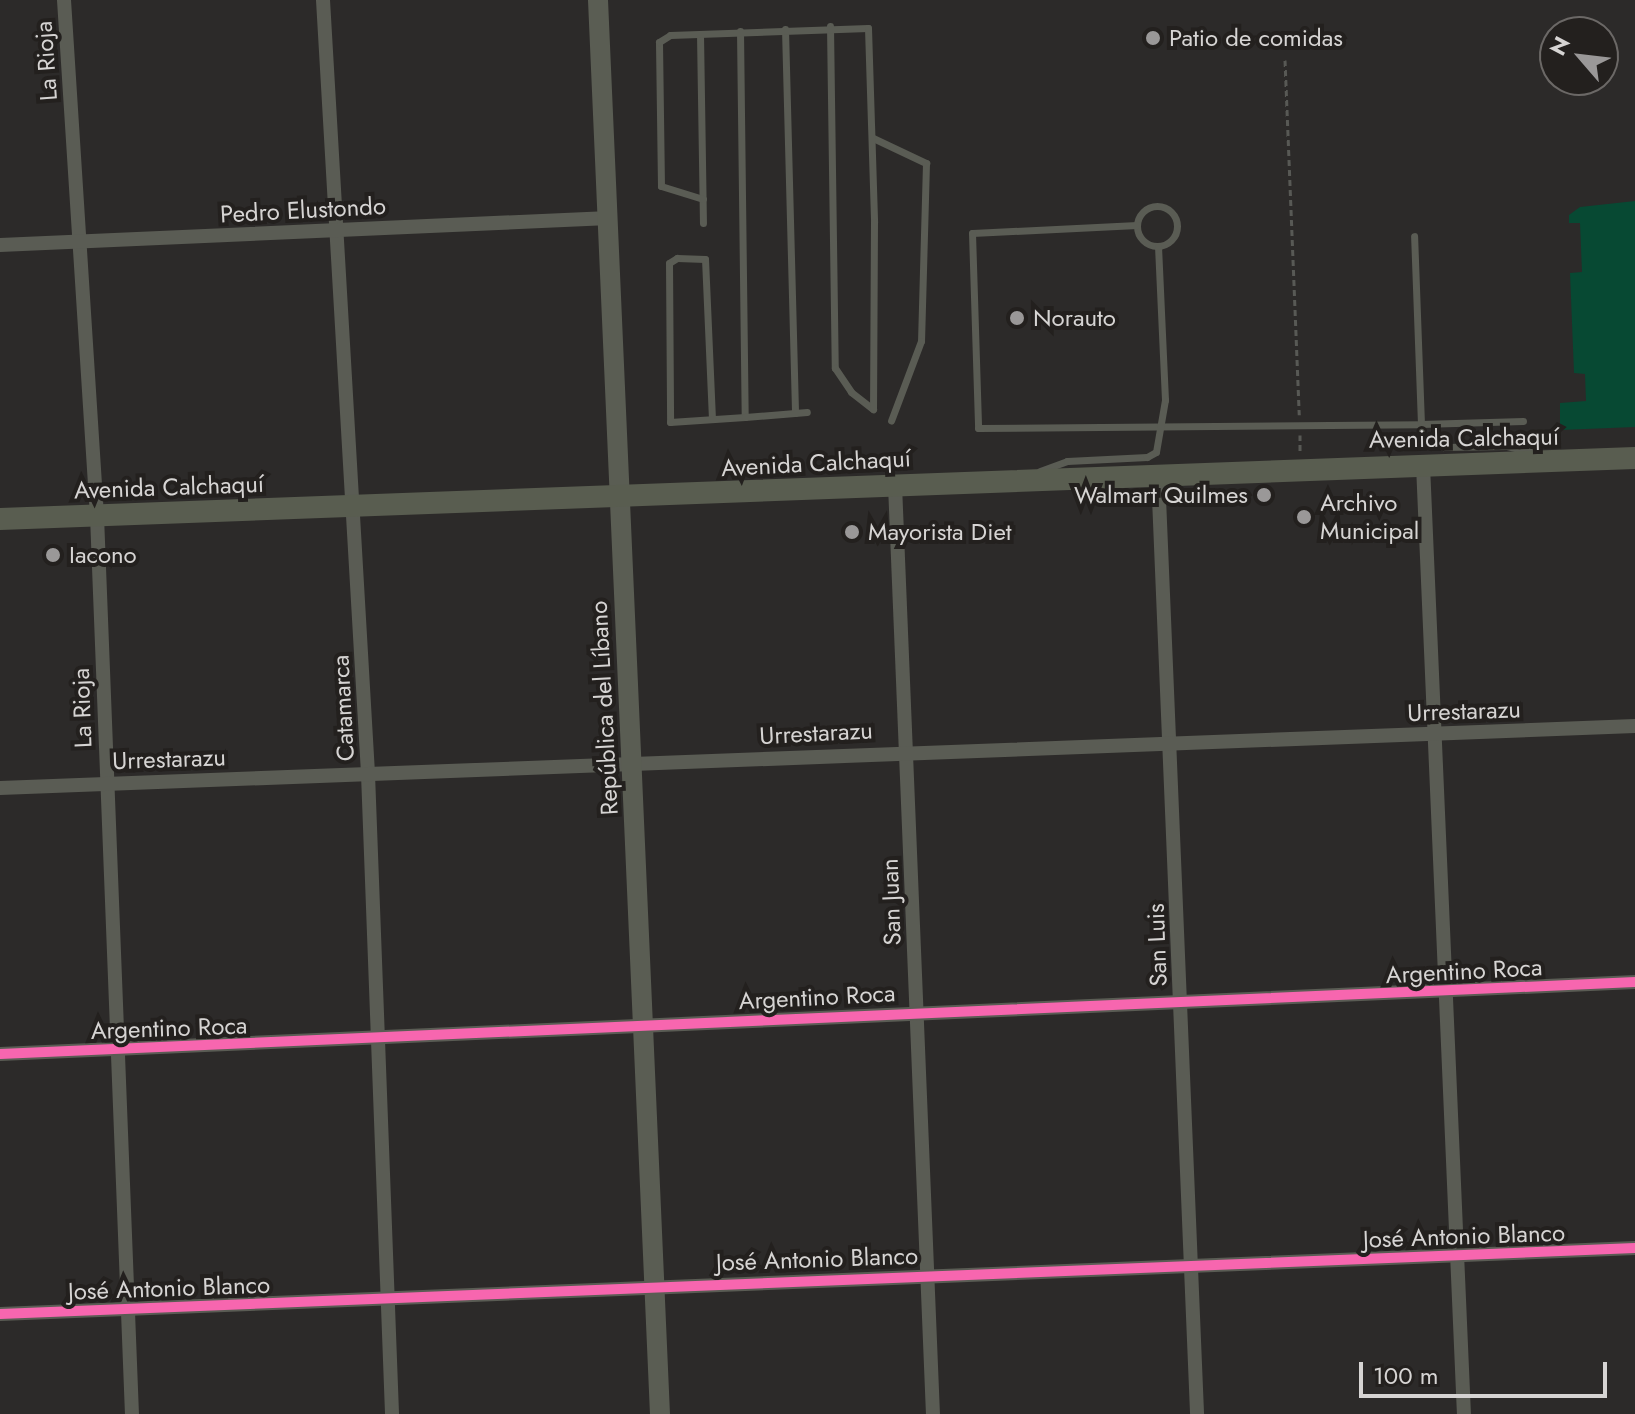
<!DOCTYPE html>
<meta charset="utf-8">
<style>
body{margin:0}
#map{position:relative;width:1635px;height:1414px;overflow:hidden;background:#2c2a29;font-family:Jost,sans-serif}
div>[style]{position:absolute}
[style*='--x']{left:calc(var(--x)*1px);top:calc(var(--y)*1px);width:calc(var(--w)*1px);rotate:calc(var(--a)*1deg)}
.green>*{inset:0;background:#074933}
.path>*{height:3px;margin-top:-1.5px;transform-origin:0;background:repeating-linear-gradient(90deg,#585955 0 6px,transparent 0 10px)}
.lane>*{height:7px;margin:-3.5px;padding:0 3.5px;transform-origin:3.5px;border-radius:3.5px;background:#5a5c54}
.lane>.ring{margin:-3.5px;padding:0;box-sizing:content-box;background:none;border:7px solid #5a5c54;border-radius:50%}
.street>*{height:14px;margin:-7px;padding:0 7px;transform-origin:7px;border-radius:7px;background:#5a5c54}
.secondary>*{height:20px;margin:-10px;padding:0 10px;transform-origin:10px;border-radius:10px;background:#5a5d53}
.primary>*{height:22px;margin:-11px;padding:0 11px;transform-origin:11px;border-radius:11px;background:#595d50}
.cycleway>*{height:10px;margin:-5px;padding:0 5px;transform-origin:5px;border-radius:5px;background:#f766af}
.dots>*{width:22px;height:22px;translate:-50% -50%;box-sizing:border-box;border:4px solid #23201e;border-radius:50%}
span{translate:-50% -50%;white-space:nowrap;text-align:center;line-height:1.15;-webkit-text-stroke:8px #23201e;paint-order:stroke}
.poi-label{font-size:24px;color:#d6d4d3}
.left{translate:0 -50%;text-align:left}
.right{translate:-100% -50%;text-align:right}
.street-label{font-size:24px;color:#d6d4d3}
.north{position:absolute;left:1539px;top:16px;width:80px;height:80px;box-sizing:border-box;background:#23201e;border:2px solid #6b6866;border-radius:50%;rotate:298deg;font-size:22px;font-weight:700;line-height:32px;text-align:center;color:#d6d4d3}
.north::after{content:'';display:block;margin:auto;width:28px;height:36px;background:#9a9898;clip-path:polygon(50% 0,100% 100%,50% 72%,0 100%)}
.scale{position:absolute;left:1359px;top:1362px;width:248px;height:36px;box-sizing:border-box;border:4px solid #d6d4d3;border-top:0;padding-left:10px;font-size:24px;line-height:28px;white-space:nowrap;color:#d6d4d3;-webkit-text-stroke:6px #23201e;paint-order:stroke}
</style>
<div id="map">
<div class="green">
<div style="clip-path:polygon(1635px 201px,1635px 427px,1560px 430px,1560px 403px,1586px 401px,1585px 374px,1574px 373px,1570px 273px,1582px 272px,1580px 223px,1569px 223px,1569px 215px,1580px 207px)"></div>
</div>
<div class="path">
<div style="--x:1285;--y:60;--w:355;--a:87.7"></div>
<div style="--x:1300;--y:435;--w:16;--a:90"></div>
</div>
<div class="lane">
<div style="--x:830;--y:26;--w:342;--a:89.2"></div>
<div style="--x:835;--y:368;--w:29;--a:56"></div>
<div style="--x:851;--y:392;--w:28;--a:38"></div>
<div style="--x:785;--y:29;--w:384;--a:88.5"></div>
<div style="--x:740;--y:31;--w:386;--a:89.3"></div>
<div style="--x:700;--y:34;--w:189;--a:89.1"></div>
<div style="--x:873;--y:138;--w:59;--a:25.3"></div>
<div style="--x:926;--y:163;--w:178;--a:91.6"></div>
<div style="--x:921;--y:341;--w:85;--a:110.6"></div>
<div style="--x:703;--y:199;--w:44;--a:-162.8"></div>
<div style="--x:661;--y:186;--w:144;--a:-90.8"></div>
<div style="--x:659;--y:42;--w:13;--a:-32"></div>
<div style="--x:670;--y:35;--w:198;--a:-2"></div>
<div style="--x:868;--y:28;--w:194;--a:88.2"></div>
<div style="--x:874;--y:222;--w:187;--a:90.3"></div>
<div class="ring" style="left:1137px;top:206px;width:33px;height:33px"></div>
<div style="--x:1137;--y:225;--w:165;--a:177.2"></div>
<div style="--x:972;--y:233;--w:195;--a:88.2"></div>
<div style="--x:978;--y:428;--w:443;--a:-0.5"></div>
<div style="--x:1421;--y:424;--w:188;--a:-92.1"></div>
<div style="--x:712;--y:419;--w:160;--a:-92.5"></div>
<div style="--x:705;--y:259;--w:28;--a:-178"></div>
<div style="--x:677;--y:258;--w:9;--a:148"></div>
<div style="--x:669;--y:263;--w:159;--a:89.6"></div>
<div style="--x:670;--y:422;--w:75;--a:-3.8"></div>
<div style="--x:745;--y:417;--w:62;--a:-4.6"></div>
<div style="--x:1523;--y:421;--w:102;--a:178.3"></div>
<div style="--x:1421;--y:424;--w:11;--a:85"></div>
<div style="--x:1422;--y:435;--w:24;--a:30"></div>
<div style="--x:1443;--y:447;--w:64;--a:-0.9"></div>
<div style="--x:1507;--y:446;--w:30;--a:14"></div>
<div style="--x:1040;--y:471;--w:29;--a:-20"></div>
<div style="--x:1067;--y:461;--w:80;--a:-2.9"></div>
<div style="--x:1147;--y:457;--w:10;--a:-29"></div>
<div style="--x:1156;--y:452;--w:53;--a:-80.2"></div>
<div style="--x:1165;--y:400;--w:153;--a:-92.6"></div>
</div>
<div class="street">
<div style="--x:64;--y:0;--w:517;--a:86.34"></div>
<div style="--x:97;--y:516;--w:899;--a:87.77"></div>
<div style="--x:323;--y:0;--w:775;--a:86.67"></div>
<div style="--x:368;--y:774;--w:640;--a:87.85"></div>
<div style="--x:0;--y:245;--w:610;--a:-2.54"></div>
<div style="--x:1423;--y:465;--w:950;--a:87.53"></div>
<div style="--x:1158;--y:474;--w:941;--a:87.62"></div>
<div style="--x:895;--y:485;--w:930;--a:87.66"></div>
<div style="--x:0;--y:788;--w:1636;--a:-2.17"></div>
<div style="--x:0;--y:1054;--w:1637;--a:-2.52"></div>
<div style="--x:0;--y:1314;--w:1636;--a:-2.31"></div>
</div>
<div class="secondary">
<div style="--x:598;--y:0;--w:1415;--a:87.49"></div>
</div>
<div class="primary">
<div style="--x:0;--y:519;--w:1636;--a:-2.14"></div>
</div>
<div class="cycleway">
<div style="--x:0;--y:1054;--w:1637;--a:-2.52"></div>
<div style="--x:0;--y:1314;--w:1636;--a:-2.31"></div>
</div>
<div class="dots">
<div style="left:1153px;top:38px;background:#9a9898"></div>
<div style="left:1017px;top:318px;background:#9a9898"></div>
<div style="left:1264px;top:495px;background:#9a9898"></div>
<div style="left:1304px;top:517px;background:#9a9898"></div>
<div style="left:852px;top:532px;background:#9a9898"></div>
<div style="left:53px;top:555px;background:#9a9898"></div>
</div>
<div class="poi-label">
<span class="left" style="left:1169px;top:38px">Patio de comidas</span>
<span class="left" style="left:1033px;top:318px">Norauto</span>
<span class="right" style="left:1248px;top:495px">Walmart Quilmes</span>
<span class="left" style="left:1320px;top:517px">Archivo<br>Municipal</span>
<span class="left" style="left:868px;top:532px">Mayorista Diet</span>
<span class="left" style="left:69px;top:555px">Iacono</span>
</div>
<div class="street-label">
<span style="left:46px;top:61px;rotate:-94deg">La Rioja</span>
<span style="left:303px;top:210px;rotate:-3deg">Pedro Elustondo</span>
<span style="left:1464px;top:438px;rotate:-1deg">Avenida Calchaquí</span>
<span style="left:816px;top:463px;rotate:-3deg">Avenida Calchaquí</span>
<span style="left:169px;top:487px;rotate:-2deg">Avenida Calchaquí</span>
<span style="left:82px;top:708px;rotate:-92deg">La Rioja</span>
<span style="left:343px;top:708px;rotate:-93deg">Catamarca</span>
<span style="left:604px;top:708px;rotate:-93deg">República del Líbano</span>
<span style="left:1464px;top:711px;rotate:-2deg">Urrestarazu</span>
<span style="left:816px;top:733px;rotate:-3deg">Urrestarazu</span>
<span style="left:169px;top:759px;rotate:-2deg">Urrestarazu</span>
<span style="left:891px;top:902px;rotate:-92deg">San Juan</span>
<span style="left:1157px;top:945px;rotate:-92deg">San Luis</span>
<span style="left:1464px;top:971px;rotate:-3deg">Argentino Roca</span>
<span style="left:817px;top:997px;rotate:-3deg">Argentino Roca</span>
<span style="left:169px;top:1028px;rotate:-2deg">Argentino Roca</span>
<span style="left:1464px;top:1236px;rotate:-2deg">José Antonio Blanco</span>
<span style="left:817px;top:1259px;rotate:-2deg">José Antonio Blanco</span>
<span style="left:169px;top:1288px;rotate:-2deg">José Antonio Blanco</span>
</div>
<div class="north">N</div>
<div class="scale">100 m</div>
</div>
